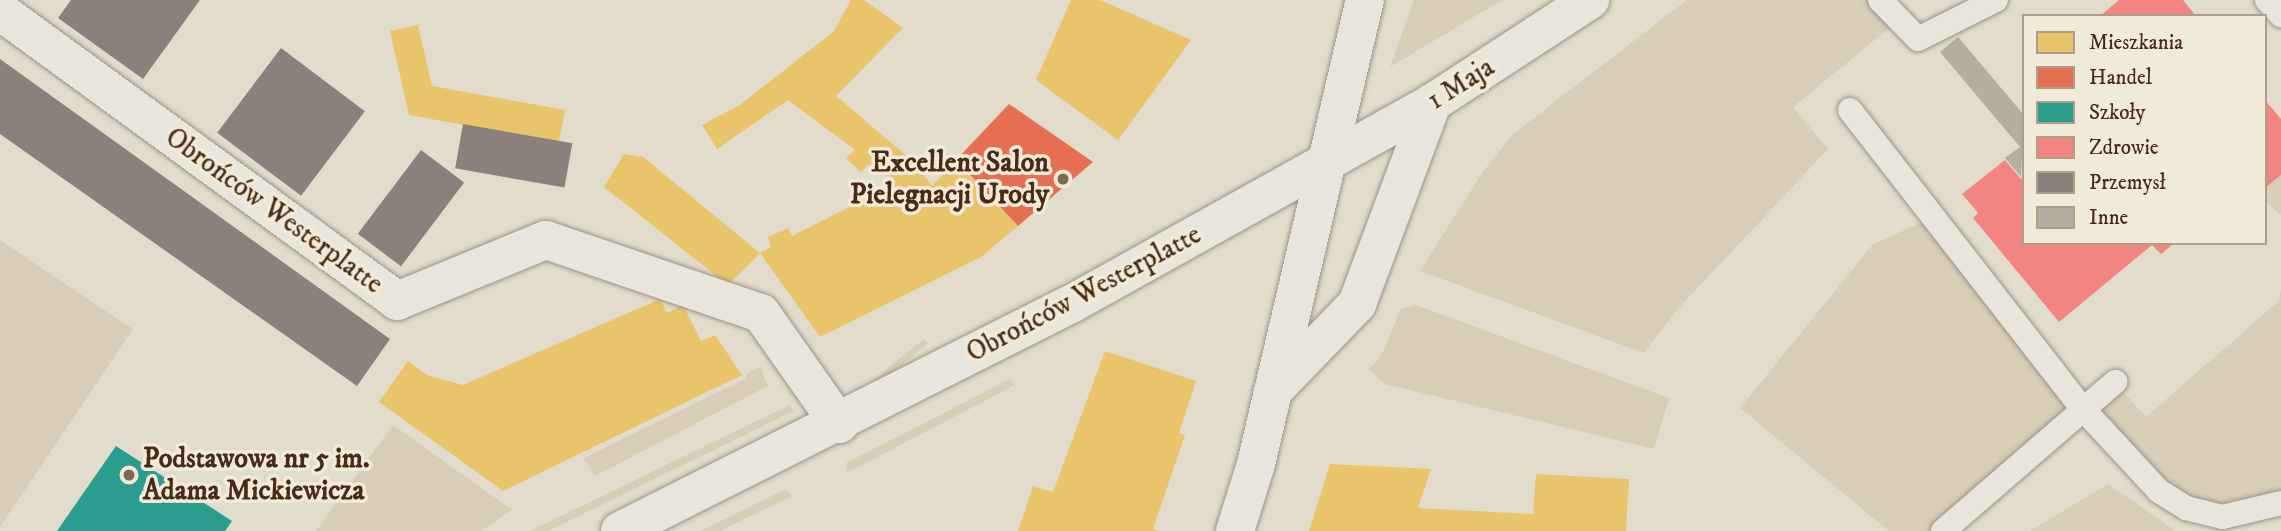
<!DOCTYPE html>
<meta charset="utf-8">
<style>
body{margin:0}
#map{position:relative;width:2281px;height:531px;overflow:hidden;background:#e2dccc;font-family:"IM FELL DW Pica",serif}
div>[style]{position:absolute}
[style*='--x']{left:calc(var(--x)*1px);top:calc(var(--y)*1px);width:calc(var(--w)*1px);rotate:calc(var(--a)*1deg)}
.green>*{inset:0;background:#d8cdb7;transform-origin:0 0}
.homes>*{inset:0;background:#e9c46a}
.shops>*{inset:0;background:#e76f51}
.schools>*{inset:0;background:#2a9d8f}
.health>*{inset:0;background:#f28482}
.industry>*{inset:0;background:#8a817c;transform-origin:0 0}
.building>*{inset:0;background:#b4ada1}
.roads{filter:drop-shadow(0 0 2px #9b9388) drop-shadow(0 0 2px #9b9388)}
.service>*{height:24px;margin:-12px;padding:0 12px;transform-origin:12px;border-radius:12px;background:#e9e5dd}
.minor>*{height:38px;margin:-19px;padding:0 19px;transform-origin:19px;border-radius:19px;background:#e9e5dd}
.tertiary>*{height:38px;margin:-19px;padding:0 19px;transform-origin:19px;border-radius:19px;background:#e9e5dd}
.dots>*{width:19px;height:19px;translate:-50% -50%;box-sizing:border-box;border:4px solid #f2ead8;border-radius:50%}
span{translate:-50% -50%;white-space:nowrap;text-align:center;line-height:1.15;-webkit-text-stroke:7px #f2ead8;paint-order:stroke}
.street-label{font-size:28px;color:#472a17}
.poi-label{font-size:28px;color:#472a17;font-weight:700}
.right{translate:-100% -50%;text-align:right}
.left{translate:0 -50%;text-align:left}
.legend{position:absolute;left:2022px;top:14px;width:245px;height:231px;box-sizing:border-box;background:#f2ead8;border:2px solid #ae9d8b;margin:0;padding:9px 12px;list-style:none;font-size:21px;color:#472a17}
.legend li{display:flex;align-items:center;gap:14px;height:35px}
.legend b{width:35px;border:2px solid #ae9d8b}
</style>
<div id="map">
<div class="green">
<div style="clip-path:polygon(1414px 0,1502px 0,1390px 67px)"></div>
<div style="clip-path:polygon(1687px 0,1880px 0,1899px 20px,1793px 107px,1828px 149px,1676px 311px,1644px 353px,1420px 271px,1482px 173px,1513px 134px)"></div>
<div style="clip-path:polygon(2281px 175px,2281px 215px,2265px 201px,2265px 188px)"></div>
<div style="clip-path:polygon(1932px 218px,2083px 409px,2115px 382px,2146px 417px,2279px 301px,2281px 289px,2281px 503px,2186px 508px,2083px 410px,1943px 531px,1889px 531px,1740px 408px,1873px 244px)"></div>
<div style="clip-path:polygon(0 240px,133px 329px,0 527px)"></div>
<div style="clip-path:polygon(1416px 305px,1669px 398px,1654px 449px,1385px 384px,1369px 369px,1381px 356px,1401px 309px)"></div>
<div style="left:924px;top:339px;width:6px;height:80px;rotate:51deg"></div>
<div style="clip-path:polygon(760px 367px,768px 386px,595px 476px,584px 458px,747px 378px,746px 374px)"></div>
<div style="clip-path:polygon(1010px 379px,1015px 385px,847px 473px,846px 463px)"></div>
<div style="clip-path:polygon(790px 405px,794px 411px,548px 531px,530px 531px)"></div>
<div style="clip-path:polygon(393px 425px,512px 510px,481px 531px,316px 531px)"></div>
<div style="clip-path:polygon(2108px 484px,2176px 531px,2030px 531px)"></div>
<div style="clip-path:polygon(786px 489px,792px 496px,720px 531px,700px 531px)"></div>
</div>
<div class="homes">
<div style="clip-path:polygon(851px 0,864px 0,903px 28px,836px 96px,915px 163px,932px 186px,943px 174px,935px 163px,945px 151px,1018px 226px,981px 257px,820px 337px,760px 253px,771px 247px,768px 237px,788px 228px,792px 236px,889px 187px,893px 178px,869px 164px,861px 172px,846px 158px,855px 150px,788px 100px,717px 149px,702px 125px,740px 105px,834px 31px)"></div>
<div style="clip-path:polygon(1071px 0,1100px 0,1191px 40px,1118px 140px,1036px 80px)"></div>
<div style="clip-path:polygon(418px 25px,432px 86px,565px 110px,559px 142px,409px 115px,390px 31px)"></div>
<div style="clip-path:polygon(624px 154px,643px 157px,760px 253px,728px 285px,604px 187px)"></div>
<div style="clip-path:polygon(660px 299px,667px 313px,683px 305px,701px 341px,715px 335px,742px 375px,503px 491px,379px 402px,408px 361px,427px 375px,463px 385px)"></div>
<div style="clip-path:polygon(1105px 351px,1196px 381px,1179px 433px,1185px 435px,1153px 529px,1158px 531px,1018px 531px,1033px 486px,1053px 492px)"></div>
<div style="clip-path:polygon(1330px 464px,1431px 469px,1418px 508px,1533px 514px,1536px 474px,1629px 479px,1626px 531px,1309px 531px)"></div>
</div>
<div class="shops">
<div style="clip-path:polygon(1009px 104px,1093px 162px,1018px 226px,956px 160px)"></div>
</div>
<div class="schools">
<div style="clip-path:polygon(116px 446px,232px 521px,225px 531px,57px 531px)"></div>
</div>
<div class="health">
<div style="clip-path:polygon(2119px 0,2183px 0,2196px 16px,2100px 16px)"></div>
<div style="clip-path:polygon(2265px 100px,2281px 119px,2281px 175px,2265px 188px)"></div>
<div style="clip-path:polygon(2005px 160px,2021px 179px,2024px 177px,2024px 243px,2174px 243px,2161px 254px,2152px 245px,2059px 322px,1973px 218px,1978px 213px,1962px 194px)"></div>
</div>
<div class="industry">
<div style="clip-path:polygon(71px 0,200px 0,143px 79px,58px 18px)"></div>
<div style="left:281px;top:48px;width:105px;height:106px;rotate:37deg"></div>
<div style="clip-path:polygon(0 59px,390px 339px,357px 386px,0 134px)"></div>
<div style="left:463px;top:124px;width:111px;height:45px;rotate:10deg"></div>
<div style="left:421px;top:150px;width:54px;height:105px;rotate:37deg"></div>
</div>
<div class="building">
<div style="clip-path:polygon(1958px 37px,2024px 115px,2021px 177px,2005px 158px,2020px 147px,1940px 52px)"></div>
</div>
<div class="roads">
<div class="service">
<div style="--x:1880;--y:0;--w:54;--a:45.7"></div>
<div style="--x:1918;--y:39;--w:87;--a:-26.6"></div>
<div style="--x:2267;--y:0;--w:21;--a:47"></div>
<div style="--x:1850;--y:110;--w:379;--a:52.1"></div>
<div style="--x:2083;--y:409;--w:112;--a:47.2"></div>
<div style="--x:2159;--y:491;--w:32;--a:32"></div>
<div style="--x:2186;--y:508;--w:37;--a:14"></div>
<div style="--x:2222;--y:517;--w:61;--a:-13.3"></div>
<div style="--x:1943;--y:531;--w:228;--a:-40.9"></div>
</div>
<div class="minor">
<div style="--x:0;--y:11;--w:492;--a:36.1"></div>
<div style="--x:397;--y:301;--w:161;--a:-22.3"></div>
<div style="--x:546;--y:240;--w:227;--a:18.8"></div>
<div style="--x:761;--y:313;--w:136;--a:54.9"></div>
<div style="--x:1273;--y:391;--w:121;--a:-46"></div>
<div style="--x:1357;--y:304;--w:215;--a:-69.5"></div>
<div style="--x:1235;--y:531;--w:70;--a:-72.6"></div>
<div style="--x:1256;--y:464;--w:477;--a:-76.8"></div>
</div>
<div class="tertiary">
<div style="--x:620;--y:531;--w:507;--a:-26.72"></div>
<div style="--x:1073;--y:303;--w:411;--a:-29.1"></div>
<div style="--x:1432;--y:103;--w:189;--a:-33.1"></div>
</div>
</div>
<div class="dots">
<div style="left:1063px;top:179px;background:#7d6856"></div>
<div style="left:129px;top:475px;background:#7d6856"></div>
</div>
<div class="street-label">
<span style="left:1461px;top:84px;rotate:-32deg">1 Maja</span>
<span style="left:274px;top:211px;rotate:36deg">Obrońców Westerplatte</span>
<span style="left:1084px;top:294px;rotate:-28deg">Obrońców Westerplatte</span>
</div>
<div class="poi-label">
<span class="right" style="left:1049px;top:179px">Excellent Salon<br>Pielegnacji Urody</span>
<span class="left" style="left:143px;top:475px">Podstawowa nr 5 im.<br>Adama Mickiewicza</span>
</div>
<ul class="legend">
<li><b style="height:19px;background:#e9c46a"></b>Mieszkania</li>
<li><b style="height:19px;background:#e76f51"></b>Handel</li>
<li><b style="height:19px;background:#2a9d8f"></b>Szkoły</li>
<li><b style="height:19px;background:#f28482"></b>Zdrowie</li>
<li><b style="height:19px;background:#8a817c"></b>Przemysł</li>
<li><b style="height:19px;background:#b4ada1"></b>Inne</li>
</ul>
</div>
